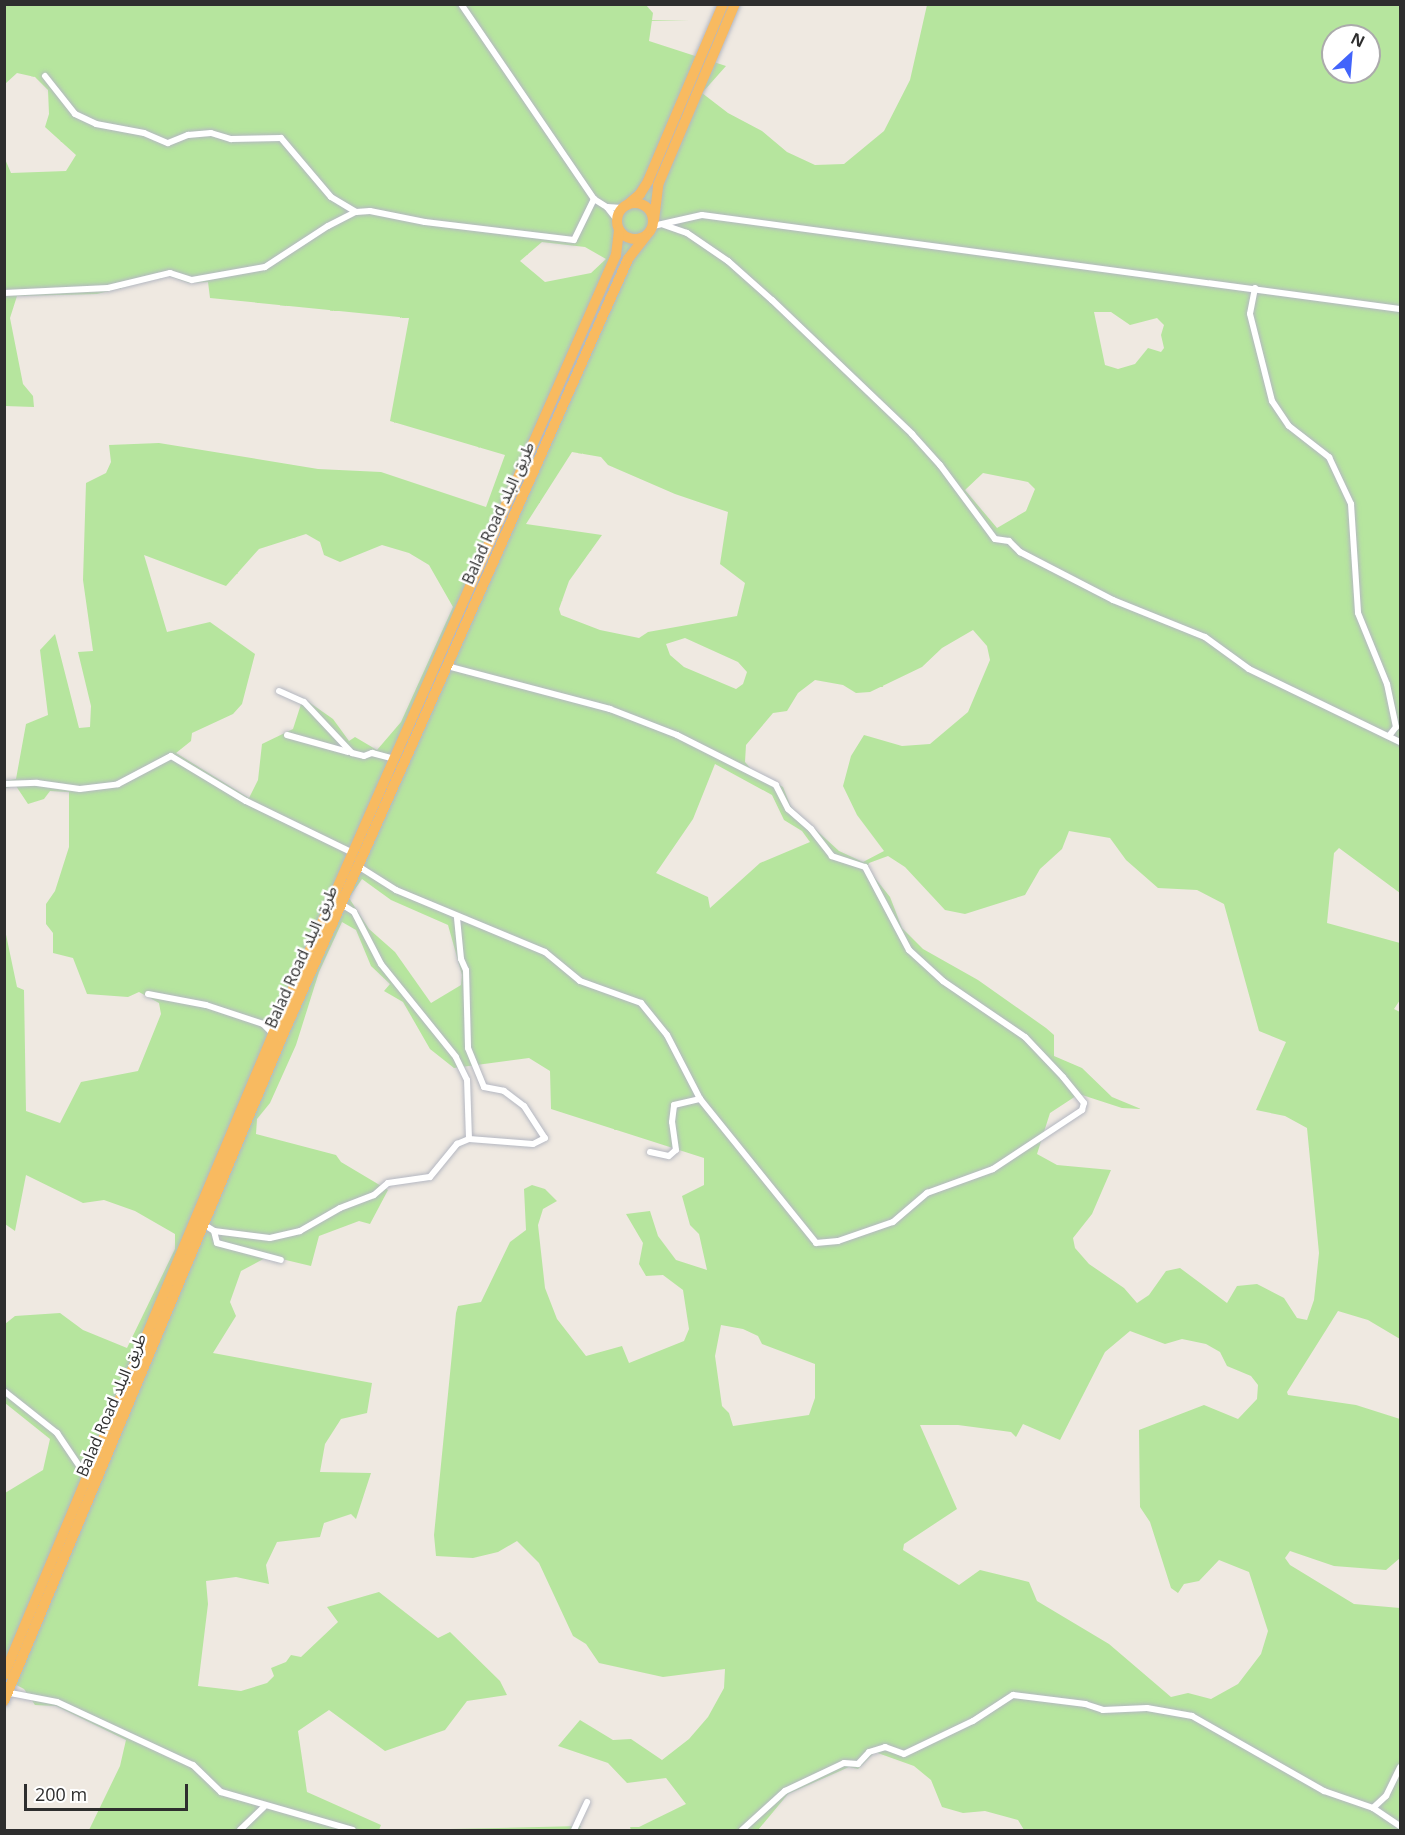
<!DOCTYPE html>
<meta charset="utf-8">
<style>
body{margin:0}
#map{position:relative;width:1405px;height:1835px;overflow:hidden;background:#efe9e1;font-family:"Open Sans","Noto Sans Arabic",sans-serif}
div>[style]{position:absolute}
[style*='--x']{left:calc(var(--x)*1px);top:calc(var(--y)*1px);width:calc(var(--w)*1px);rotate:calc(var(--a)*1deg)}
.green>*{inset:0;background:#b6e59e}
.roads{filter:drop-shadow(0 0 2px #b4b7c1) drop-shadow(0 0 2px #b4b7c1)}
.minor>*{height:6px;margin:-3px;padding:0 3px;transform-origin:3px;border-radius:3px;background:#fff}
.trunk>*{height:10px;margin:-5px;padding:0 5px;transform-origin:5px;border-radius:5px;background:#f8ba60}
.trunk>.ring{margin:-5px;padding:0;box-sizing:content-box;background:none;border:10px solid #f8ba60;border-radius:50%}
span{translate:-50% -50%;white-space:nowrap;text-align:center;line-height:1.15;-webkit-text-stroke:5px #fff;paint-order:stroke}
.street-label{font-size:16px;color:#2e2e2e}
.frame{position:absolute;inset:0;border:6px solid #2e2e2e;pointer-events:none}
.north{position:absolute;left:1321px;top:24px;width:60px;height:60px;box-sizing:border-box;background:#fff;border:2px solid #ababab;border-radius:50%;rotate:26deg;font-size:16px;font-weight:700;line-height:24px;text-align:center;color:#2e2e2e}
.north::after{content:'';display:block;margin:auto;width:21px;height:27px;background:#4264fb;clip-path:polygon(50% 0,100% 100%,50% 72%,0 100%)}
.scale{position:absolute;left:24px;top:1784px;width:164px;height:27px;box-sizing:border-box;border:3px solid #2e2e2e;border-top:0;padding-left:8px;font-size:18px;line-height:21px;white-space:nowrap;color:#2e2e2e;-webkit-text-stroke:4px #fff;paint-order:stroke}
</style>
<div id="map">
<div class="green">
<div style="clip-path:polygon(evenodd,5px 5px,646px 5px,653px 13px,649px 41px,726px 66px,702px 93px,728px 113px,762px 131px,787px 152px,815px 165px,844px 164px,884px 131px,910px 80px,927px 5px,1400px 5px,1400px 893px,1339px 848px,1334px 853px,1327px 923px,1400px 943px,1400px 1000px,1394px 1009px,1400px 1012px,1400px 1339px,1368px 1320px,1338px 1311px,1287px 1392px,1288px 1395px,1356px 1405px,1400px 1419px,1400px 1558px,1386px 1570px,1334px 1566px,1290px 1551px,1285px 1558px,1290px 1565px,1354px 1604px,1400px 1608px,1400px 1830px,1024px 1830px,1018px 1820px,985px 1811px,963px 1813px,942px 1807px,931px 1780px,914px 1766px,875px 1752px,858px 1769px,849px 1767px,788px 1794px,758px 1830px,631px 1830px,630px 1827px,639px 1827px,686px 1804px,666px 1778px,627px 1783px,608px 1763px,558px 1746px,580px 1720px,613px 1740px,631px 1739px,662px 1760px,689px 1739px,708px 1717px,724px 1688px,725px 1669px,663px 1677px,599px 1663px,586px 1644px,573px 1636px,539px 1563px,517px 1541px,498px 1552px,473px 1558px,436px 1556px,434px 1535px,456px 1313px,458px 1306px,481px 1302px,510px 1242px,526px 1230px,524px 1189px,532px 1185px,545px 1189px,557px 1201px,543px 1209px,538px 1225px,545px 1288px,557px 1319px,586px 1356px,622px 1346px,629px 1363px,684px 1341px,689px 1329px,683px 1290px,663px 1275px,646px 1276px,639px 1264px,643px 1243px,626px 1214px,650px 1211px,658px 1236px,676px 1260px,707px 1270px,699px 1234px,690px 1225px,682px 1196px,704px 1185px,704px 1158px,551px 1109px,550px 1071px,529px 1058px,454px 1068px,430px 1049px,403px 1002px,384px 991px,390px 984px,371px 966px,356px 930px,342px 922px,319px 972px,296px 1045px,270px 1103px,257px 1119px,256px 1134px,336px 1155px,341px 1162px,388px 1190px,370px 1224px,359px 1221px,319px 1236px,311px 1266px,269px 1256px,241px 1271px,230px 1302px,236px 1316px,213px 1353px,372px 1383px,367px 1413px,341px 1419px,325px 1444px,320px 1472px,371px 1473px,356px 1519px,351px 1514px,324px 1523px,320px 1537px,277px 1542px,266px 1565px,269px 1584px,236px 1577px,206px 1581px,208px 1604px,198px 1686px,241px 1691px,267px 1683px,274px 1676px,271px 1668px,286px 1662px,291px 1655px,301px 1657px,338px 1622px,327px 1607px,379px 1592px,438px 1638px,450px 1632px,500px 1681px,507px 1695px,467px 1701px,445px 1730px,385px 1751px,329px 1710px,298px 1731px,307px 1792px,381px 1825px,379px 1830px,89px 1830px,120px 1766px,126px 1740px,56px 1706px,35px 1705px,24px 1689px,5px 1679px,5px 1493px,43px 1470px,50px 1439px,5px 1403px,5px 1324px,15px 1316px,60px 1313px,83px 1330px,127px 1348px,175px 1249px,175px 1234px,135px 1211px,104px 1200px,83px 1203px,26px 1175px,15px 1231px,5px 1224px,4px 925px,17px 987px,24px 990px,26px 1111px,60px 1123px,81px 1082px,138px 1071px,161px 1014px,159px 1003px,139px 992px,128px 997px,87px 994px,73px 958px,53px 953px,53px 933px,46px 924px,46px 904px,55px 891px,69px 847px,69px 792px,50px 791px,44px 799px,28px 804px,16px 786px,5px 788px,5px 781px,16px 779px,26px 724px,48px 715px,40px 650px,55px 634px,79px 728px,90px 727px,91px 706px,78px 652px,93px 651px,83px 580px,86px 483px,106px 473px,111px 462px,109px 445px,159px 443px,318px 469px,381px 472px,486px 507px,505px 455px,390px 421px,409px 318px,210px 298px,208px 282px,189px 283px,169px 276px,97px 294px,17px 296px,10px 318px,23px 384px,33px 396px,34px 407px,5px 406px,5px 159px,11px 173px,66px 171px,76px 155px,45px 127px,49px 114px,48px 90px,35px 77px,17px 73px,5px 84px,5px 5px,1333px 36px,1369px 36px,1369px 72px,1333px 72px,1333px 36px,5px 5px,542px 242px,585px 247px,606px 259px,591px 273px,545px 282px,520px 261px,542px 242px,5px 5px,1094px 312px,1111px 312px,1130px 325px,1157px 318px,1164px 325px,1161px 335px,1164px 348px,1161px 352px,1148px 348px,1135px 364px,1118px 369px,1105px 365px,1094px 312px,5px 5px,572px 452px,601px 457px,608px 465px,675px 494px,728px 512px,720px 564px,745px 583px,737px 616px,648px 632px,639px 638px,600px 630px,561px 615px,559px 609px,569px 581px,602px 535px,526px 524px,572px 452px,5px 5px,983px 473px,1028px 482px,1035px 489px,1026px 511px,997px 528px,965px 490px,983px 473px,5px 5px,306px 534px,320px 542px,324px 555px,340px 562px,382px 545px,409px 553px,429px 565px,453px 607px,401px 722px,377px 750px,355px 737px,349px 741px,333px 719px,303px 698px,293px 729px,262px 744px,258px 780px,249px 798px,176px 753px,191px 741px,192px 733px,233px 714px,242px 704px,255px 654px,210px 622px,167px 632px,144px 555px,226px 586px,259px 549px,306px 534px,5px 5px,973px 630px,987px 646px,990px 660px,968px 712px,930px 744px,902px 746px,864px 735px,851px 756px,843px 786px,857px 815px,884px 851px,863px 862px,839px 851px,791px 807px,783px 787px,751px 769px,745px 762px,746px 745px,773px 713px,787px 711px,798px 693px,815px 680px,843px 685px,856px 693px,870px 692px,922px 667px,942px 648px,973px 630px,5px 5px,685px 638px,738px 662px,747px 672px,743px 684px,736px 689px,684px 667px,670px 655px,666px 644px,685px 638px,5px 5px,715px 764px,772px 795px,784px 820px,802px 831px,810px 842px,760px 863px,710px 908px,708px 897px,656px 873px,693px 819px,715px 764px,5px 5px,1069px 831px,1110px 838px,1126px 860px,1158px 888px,1197px 890px,1224px 904px,1259px 1031px,1286px 1042px,1256px 1110px,1285px 1116px,1307px 1128px,1319px 1253px,1314px 1300px,1307px 1320px,1297px 1318px,1284px 1298px,1257px 1284px,1237px 1286px,1227px 1303px,1180px 1268px,1166px 1271px,1149px 1295px,1137px 1303px,1124px 1288px,1089px 1264px,1075px 1248px,1073px 1238px,1092px 1214px,1111px 1170px,1057px 1165px,1037px 1154px,1050px 1113px,1079px 1094px,1122px 1108px,1141px 1109px,1112px 1097px,1082px 1068px,1054px 1056px,1054px 1035px,1046px 1028px,978px 980px,923px 949px,902px 928px,890px 897px,867px 868px,869px 863px,888px 856px,905px 867px,945px 910px,965px 914px,1025px 895px,1040px 869px,1062px 849px,1069px 831px,5px 5px,362px 879px,391px 900px,448px 925px,462px 975px,461px 985px,431px 1003px,395px 952px,369px 929px,349px 898px,362px 879px,5px 5px,721px 1325px,743px 1329px,758px 1336px,762px 1344px,815px 1364px,815px 1398px,809px 1415px,733px 1426px,729px 1413px,722px 1406px,715px 1356px,721px 1325px,5px 5px,1130px 1331px,1165px 1344px,1182px 1339px,1206px 1344px,1220px 1352px,1227px 1366px,1251px 1376px,1258px 1385px,1257px 1399px,1238px 1419px,1204px 1405px,1139px 1430px,1140px 1507px,1150px 1522px,1171px 1588px,1178px 1593px,1184px 1584px,1199px 1581px,1219px 1560px,1249px 1572px,1268px 1631px,1261px 1654px,1238px 1684px,1211px 1699px,1188px 1693px,1171px 1697px,1109px 1644px,1037px 1601px,1029px 1582px,980px 1570px,959px 1585px,903px 1550px,904px 1544px,957px 1509px,920px 1425px,958px 1425px,1011px 1432px,1016px 1437px,1023px 1424px,1060px 1440px,1105px 1352px,1130px 1331px)"></div>
<div style="clip-path:polygon(581px 1826px,579px 1830px,450px 1830px,450px 1829px)"></div>
</div>
<div class="roads">
<div class="minor">
<div style="--x:461;--y:4;--w:236;--a:55.7"></div>
<div style="--x:594;--y:199;--w:15;--a:32"></div>
<div style="--x:45;--y:76;--w:48;--a:51.7"></div>
<div style="--x:75;--y:114;--w:23;--a:25"></div>
<div style="--x:96;--y:124;--w:49;--a:10.6"></div>
<div style="--x:144;--y:133;--w:26;--a:23"></div>
<div style="--x:168;--y:143;--w:22;--a:-22"></div>
<div style="--x:188;--y:135;--w:23;--a:-5"></div>
<div style="--x:211;--y:133;--w:21;--a:17"></div>
<div style="--x:231;--y:139;--w:50;--a:-1.1"></div>
<div style="--x:281;--y:138;--w:77;--a:49.7"></div>
<div style="--x:331;--y:197;--w:29;--a:31"></div>
<div style="--x:617;--y:220;--w:16;--a:-128"></div>
<div style="--x:607;--y:207;--w:15;--a:4"></div>
<div style="--x:664;--y:225;--w:24;--a:19"></div>
<div style="--x:687;--y:233;--w:50;--a:34.3"></div>
<div style="--x:728;--y:261;--w:59;--a:41.6"></div>
<div style="--x:772;--y:300;--w:194;--a:43.7"></div>
<div style="--x:912;--y:434;--w:42;--a:47.9"></div>
<div style="--x:940;--y:465;--w:92;--a:53.4"></div>
<div style="--x:995;--y:539;--w:14;--a:8"></div>
<div style="--x:1009;--y:541;--w:16;--a:45"></div>
<div style="--x:1020;--y:552;--w:105;--a:27.3"></div>
<div style="--x:1113;--y:600;--w:99;--a:21.9"></div>
<div style="--x:1205;--y:637;--w:54;--a:36"></div>
<div style="--x:1249;--y:669;--w:168;--a:25.8"></div>
<div style="--x:653;--y:226;--w:50;--a:-12.7"></div>
<div style="--x:702;--y:215;--w:704;--a:7.67"></div>
<div style="--x:1255;--y:288;--w:26;--a:101"></div>
<div style="--x:1250;--y:314;--w:90;--a:75.8"></div>
<div style="--x:1272;--y:401;--w:30;--a:56"></div>
<div style="--x:1289;--y:426;--w:51;--a:37.8"></div>
<div style="--x:1329;--y:457;--w:52;--a:64.9"></div>
<div style="--x:1351;--y:504;--w:109;--a:86.3"></div>
<div style="--x:1358;--y:613;--w:77;--a:67.8"></div>
<div style="--x:1387;--y:684;--w:44;--a:78.2"></div>
<div style="--x:1396;--y:727;--w:11;--a:128"></div>
<div style="--x:4;--y:293;--w:104;--a:-2.8"></div>
<div style="--x:108;--y:288;--w:64;--a:-13.6"></div>
<div style="--x:170;--y:273;--w:23;--a:18"></div>
<div style="--x:192;--y:280;--w:74;--a:-10.1"></div>
<div style="--x:265;--y:267;--w:75;--a:-33.1"></div>
<div style="--x:328;--y:226;--w:31;--a:-27"></div>
<div style="--x:356;--y:212;--w:14;--a:-4"></div>
<div style="--x:370;--y:211;--w:56;--a:11.3"></div>
<div style="--x:425;--y:222;--w:150;--a:6.9"></div>
<div style="--x:574;--y:240;--w:46;--a:-64"></div>
<div style="--x:279;--y:691;--w:27;--a:24"></div>
<div style="--x:304;--y:702;--w:70;--a:46.7"></div>
<div style="--x:352;--y:753;--w:12;--a:14"></div>
<div style="--x:364;--y:756;--w:9;--a:-21"></div>
<div style="--x:372;--y:753;--w:23;--a:15"></div>
<div style="--x:287;--y:735;--w:63;--a:15.6"></div>
<div style="--x:4;--y:784;--w:33;--a:-2"></div>
<div style="--x:37;--y:783;--w:43;--a:7.9"></div>
<div style="--x:80;--y:789;--w:38;--a:-7"></div>
<div style="--x:118;--y:784;--w:60;--a:-27.8"></div>
<div style="--x:171;--y:756;--w:87;--a:31"></div>
<div style="--x:246;--y:801;--w:119;--a:25.9"></div>
<div style="--x:358;--y:866;--w:45;--a:32.3"></div>
<div style="--x:396;--y:890;--w:161;--a:22.6"></div>
<div style="--x:545;--y:952;--w:45;--a:39.6"></div>
<div style="--x:580;--y:981;--w:65;--a:19.8"></div>
<div style="--x:641;--y:1003;--w:41;--a:50.9"></div>
<div style="--x:667;--y:1035;--w:72;--a:62.7"></div>
<div style="--x:700;--y:1099;--w:185;--a:51.1"></div>
<div style="--x:816;--y:1243;--w:22;--a:-5"></div>
<div style="--x:838;--y:1241;--w:58;--a:-19.1"></div>
<div style="--x:893;--y:1222;--w:45;--a:-40.5"></div>
<div style="--x:927;--y:1193;--w:70;--a:-20"></div>
<div style="--x:993;--y:1169;--w:107;--a:-33.5"></div>
<div style="--x:1082;--y:1110;--w:7;--a:-74"></div>
<div style="--x:1084;--y:1103;--w:33;--a:-129"></div>
<div style="--x:1063;--y:1077;--w:55;--a:-133.5"></div>
<div style="--x:1025;--y:1037;--w:99;--a:-145.7"></div>
<div style="--x:943;--y:981;--w:46;--a:-137.6"></div>
<div style="--x:909;--y:950;--w:94;--a:-117.9"></div>
<div style="--x:865;--y:867;--w:35;--a:-162"></div>
<div style="--x:832;--y:856;--w:34;--a:-128"></div>
<div style="--x:811;--y:829;--w:30;--a:-139"></div>
<div style="--x:788;--y:809;--w:27;--a:-117"></div>
<div style="--x:776;--y:785;--w:111;--a:-153.2"></div>
<div style="--x:677;--y:735;--w:72;--a:-158.8"></div>
<div style="--x:610;--y:709;--w:169;--a:-165.2"></div>
<div style="--x:457;--y:918;--w:41;--a:84.4"></div>
<div style="--x:461;--y:959;--w:12;--a:66"></div>
<div style="--x:466;--y:970;--w:78;--a:88.5"></div>
<div style="--x:468;--y:1048;--w:42;--a:67.7"></div>
<div style="--x:484;--y:1087;--w:20;--a:11"></div>
<div style="--x:504;--y:1091;--w:25;--a:37"></div>
<div style="--x:524;--y:1106;--w:38;--a:57"></div>
<div style="--x:545;--y:1138;--w:13;--a:153"></div>
<div style="--x:533;--y:1144;--w:64;--a:-175.5"></div>
<div style="--x:148;--y:994;--w:59;--a:10.7"></div>
<div style="--x:206;--y:1005;--w:60;--a:18.4"></div>
<div style="--x:263;--y:1024;--w:14;--a:45"></div>
<div style="--x:650;--y:1152;--w:19;--a:12"></div>
<div style="--x:669;--y:1156;--w:9;--a:-41"></div>
<div style="--x:676;--y:1150;--w:28;--a:-98"></div>
<div style="--x:672;--y:1122;--w:17;--a:-83"></div>
<div style="--x:674;--y:1105;--w:27;--a:-13"></div>
<div style="--x:203;--y:1224;--w:13;--a:32"></div>
<div style="--x:214;--y:1231;--w:12;--a:76"></div>
<div style="--x:217;--y:1243;--w:66;--a:14.9"></div>
<div style="--x:214;--y:1231;--w:56;--a:7.1"></div>
<div style="--x:270;--y:1238;--w:31;--a:-13"></div>
<div style="--x:300;--y:1231;--w:46;--a:-29.9"></div>
<div style="--x:340;--y:1208;--w:36;--a:-21"></div>
<div style="--x:374;--y:1195;--w:18;--a:-41"></div>
<div style="--x:388;--y:1183;--w:42;--a:-8.1"></div>
<div style="--x:430;--y:1177;--w:43;--a:-50.7"></div>
<div style="--x:457;--y:1144;--w:13;--a:-23"></div>
<div style="--x:469;--y:1139;--w:59;--a:-91.9"></div>
<div style="--x:467;--y:1080;--w:25;--a:-116"></div>
<div style="--x:456;--y:1057;--w:119;--a:-128.9"></div>
<div style="--x:381;--y:964;--w:59;--a:-117.4"></div>
<div style="--x:354;--y:912;--w:15;--a:-148"></div>
<div style="--x:4;--y:1391;--w:68;--a:38.4"></div>
<div style="--x:57;--y:1433;--w:40;--a:56"></div>
<div style="--x:79;--y:1466;--w:13;--a:29"></div>
<div style="--x:5;--y:1692;--w:53;--a:10.9"></div>
<div style="--x:57;--y:1702;--w:150;--a:24.9"></div>
<div style="--x:193;--y:1765;--w:39;--a:44"></div>
<div style="--x:221;--y:1792;--w:137;--a:16.1"></div>
<div style="--x:1373;--y:1808;--w:32;--a:34"></div>
<div style="--x:240;--y:1830;--w:33;--a:-44"></div>
<div style="--x:574;--y:1830;--w:31;--a:-65"></div>
<div style="--x:742;--y:1830;--w:58;--a:-42.2"></div>
<div style="--x:785;--y:1791;--w:65;--a:-25.4"></div>
<div style="--x:844;--y:1763;--w:14;--a:4"></div>
<div style="--x:858;--y:1764;--w:16;--a:-47"></div>
<div style="--x:869;--y:1752;--w:17;--a:-17"></div>
<div style="--x:885;--y:1747;--w:20;--a:20"></div>
<div style="--x:904;--y:1754;--w:76;--a:-25.6"></div>
<div style="--x:973;--y:1721;--w:48;--a:-33"></div>
<div style="--x:1013;--y:1695;--w:73;--a:7.1"></div>
<div style="--x:1085;--y:1704;--w:19;--a:18"></div>
<div style="--x:1103;--y:1710;--w:44;--a:-2.6"></div>
<div style="--x:1147;--y:1708;--w:46;--a:10.1"></div>
<div style="--x:1192;--y:1716;--w:152;--a:29.6"></div>
<div style="--x:1324;--y:1791;--w:52;--a:19.1"></div>
<div style="--x:1373;--y:1808;--w:18;--a:-43"></div>
<div style="--x:1386;--y:1796;--w:32;--a:-64"></div>
</div>
<div class="trunk">
<div class="ring" style="left:617px;top:203px;width:26px;height:26px"></div>
<div style="--x:627;--y:205;--w:17;--a:-40"></div>
<div style="--x:640;--y:194;--w:15;--a:-58"></div>
<div style="--x:648;--y:181;--w:192;--a:-67"></div>
<div style="--x:654;--y:220;--w:35;--a:-83"></div>
<div style="--x:658;--y:185;--w:197;--a:-67"></div>
<div style="--x:4;--y:1675;--w:695;--a:-67.23"></div>
<div style="--x:273;--y:1034;--w:851;--a:-66.24"></div>
<div style="--x:616;--y:255;--w:25;--a:-83"></div>
<div style="--x:4;--y:1701;--w:720;--a:-67.28"></div>
<div style="--x:282;--y:1037;--w:851;--a:-66.02"></div>
<div style="--x:628;--y:259;--w:29;--a:-52"></div>
</div>
</div>
<div class="street-label">
<span style="left:498px;top:513px;rotate:-66deg">Balad Road طريق البلد</span>
<span style="left:301px;top:957px;rotate:-66deg">Balad Road طريق البلد</span>
<span style="left:111px;top:1405px;rotate:-67deg">Balad Road طريق البلد</span>
</div>
<div class="frame"></div>
<div class="north">N</div>
<div class="scale">200 m</div>
</div>
